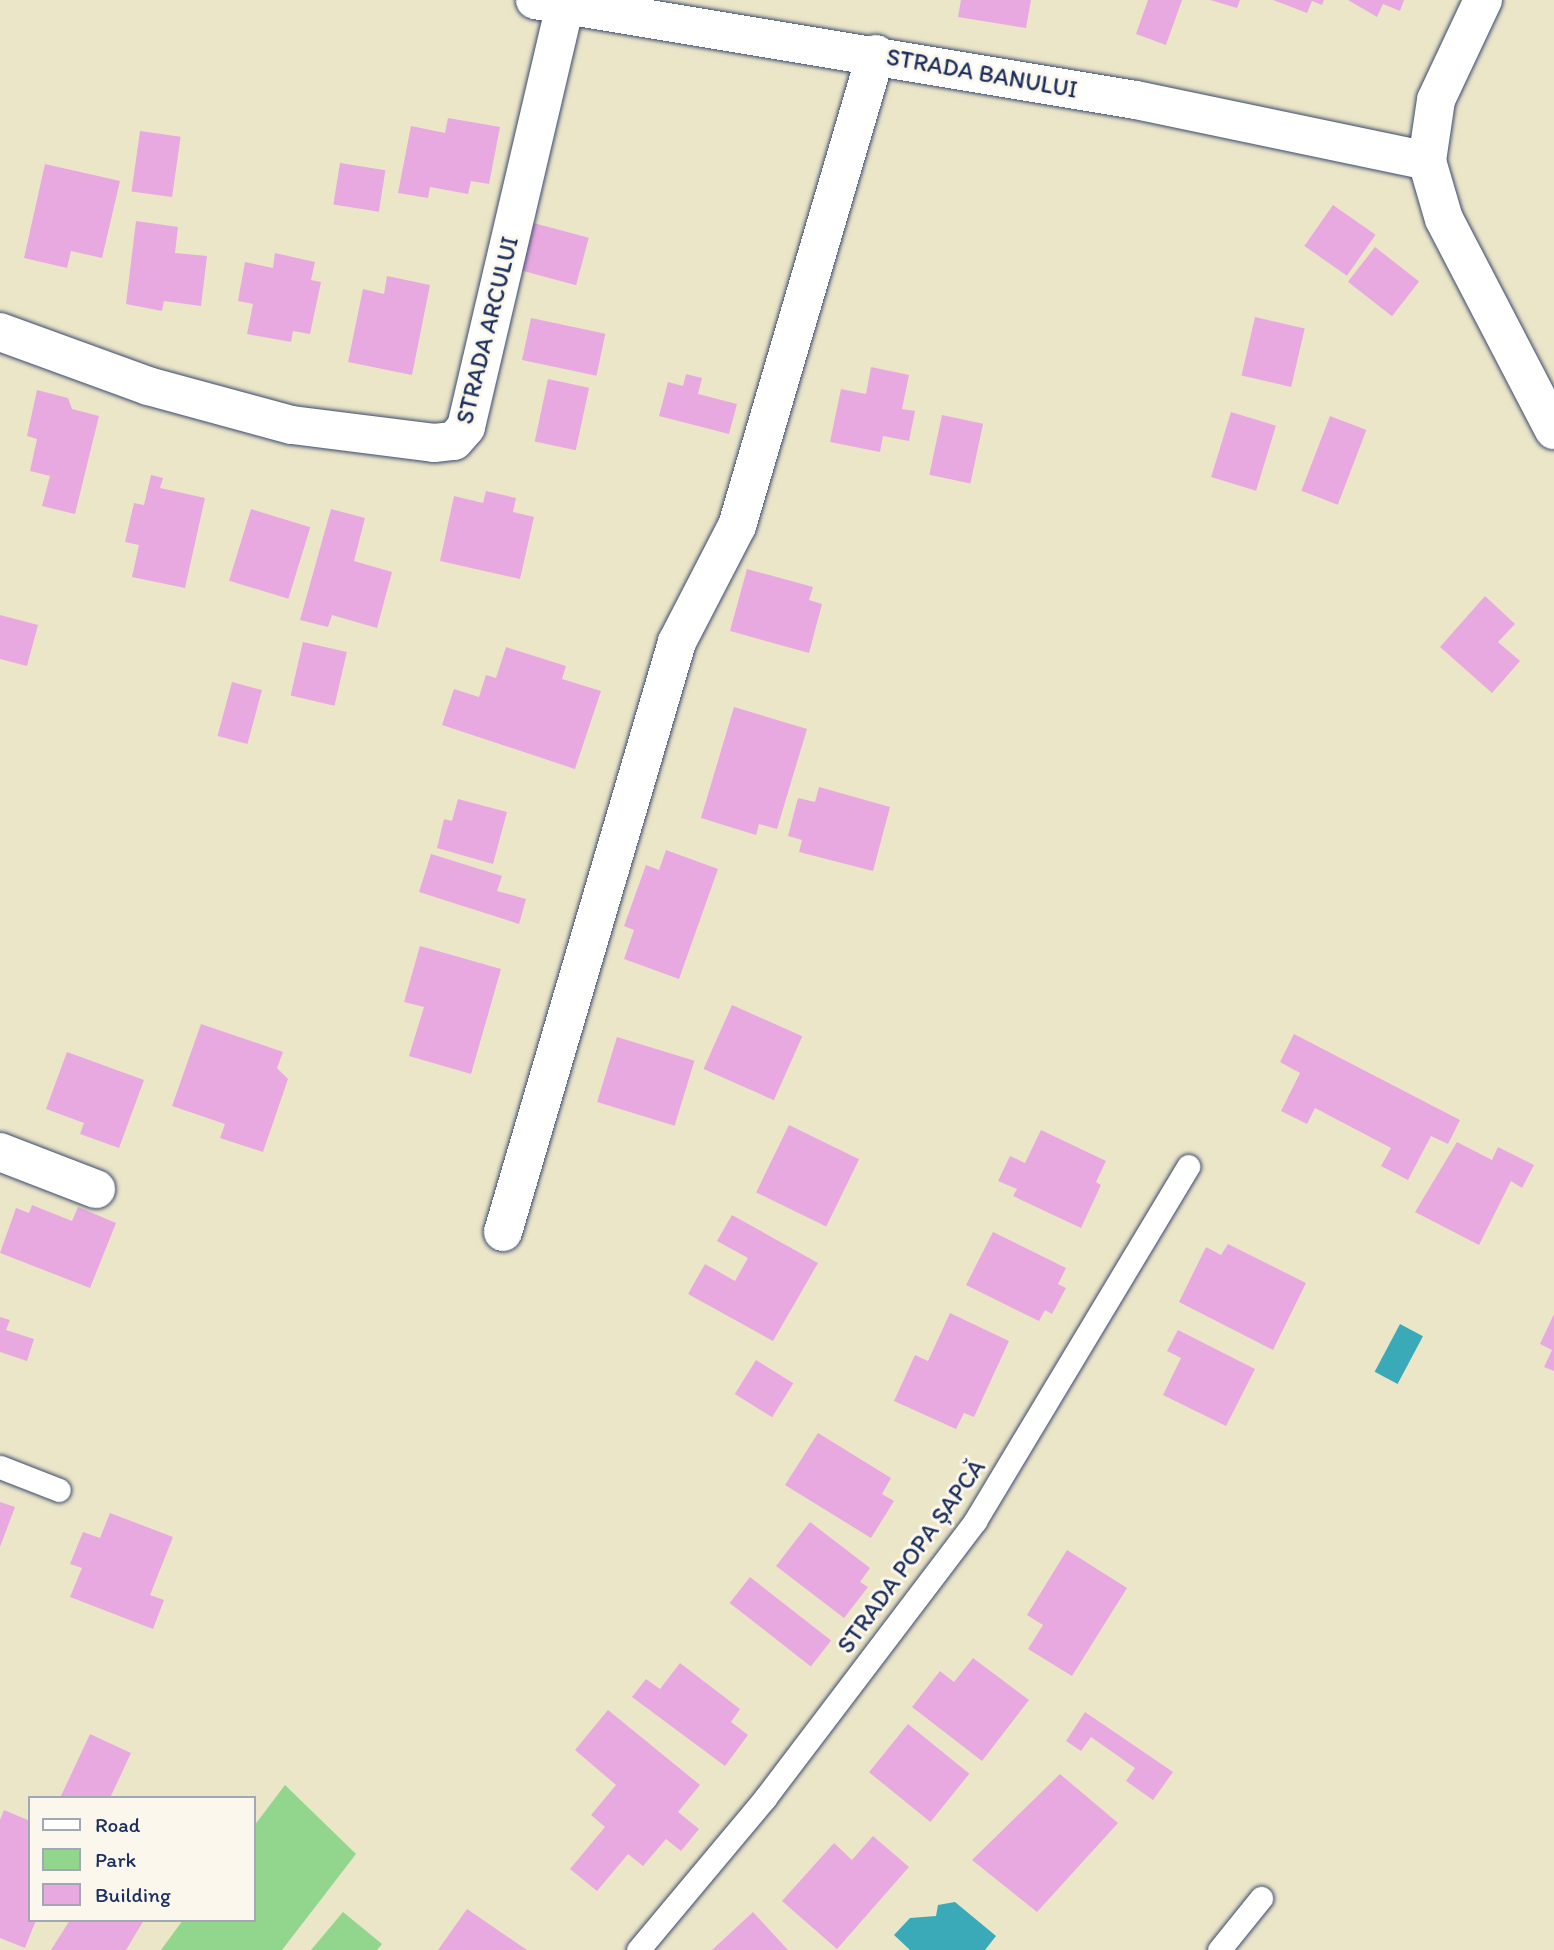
<!DOCTYPE html>
<meta charset="utf-8">
<style>
body{margin:0}
#map{position:relative;width:1554px;height:1950px;overflow:hidden;background:#ece6c9;font-family:Itim,sans-serif}
div>[style]{position:absolute}
[style*='--x']{left:calc(var(--x)*1px);top:calc(var(--y)*1px);width:calc(var(--w)*1px);rotate:calc(var(--a)*1deg)}
.green>*{inset:0;background:#92d58d}
.water>*{inset:0;background:#3aaab8;transform-origin:0 0}
.building>*{inset:0;background:#e8a9e0;transform-origin:0 0}
.roads{filter:drop-shadow(0 0 2px #3a4a6e) drop-shadow(0 0 2px #3a4a6e)}
.service>*{height:23px;margin:-11.5px;padding:0 11.5px;transform-origin:11.5px;border-radius:11.5px;background:#fff}
.minor>*{height:38px;margin:-19px;padding:0 19px;transform-origin:19px;border-radius:19px;background:#fff}
.tertiary>*{height:38px;margin:-19px;padding:0 19px;transform-origin:19px;border-radius:19px;background:#fff}
span{translate:-50% -50%;white-space:nowrap;text-align:center;line-height:1.15;-webkit-text-stroke:6px #fbf7ec;paint-order:stroke}
.street-label{font-size:24px;color:#1b2f5e}
.legend{position:absolute;left:28px;top:1796px;width:228px;height:126px;box-sizing:border-box;background:#fbf7ec;border:2px solid #a1a7b3;margin:0;padding:9px 12px;list-style:none;font-size:21px;color:#1b2f5e}
.legend li{display:flex;align-items:center;gap:14px;height:35px}
.legend b{width:35px;border:2px solid #a1a7b3}
</style>
<div id="map">
<div class="green">
<div style="clip-path:polygon(285px 1785px,356px 1854px,282px 1950px,161px 1950px,183px 1920px,254px 1920px,254px 1826px)"></div>
<div style="clip-path:polygon(343px 1912px,382px 1944px,377px 1950px,311px 1950px)"></div>
</div>
<div class="water">
<div style="left:1400px;top:1324px;width:26px;height:54px;rotate:28deg"></div>
<div style="clip-path:polygon(955px 1902px,996px 1936px,985px 1950px,910px 1950px,894px 1935px,910px 1918px,936px 1916px,938px 1905px)"></div>
</div>
<div class="building">
<div style="clip-path:polygon(961px 0,1031px 0,1026px 28px,958px 17px)"></div>
<div style="clip-path:polygon(1148px 0,1182px 0,1166px 45px,1136px 34px)"></div>
<div style="clip-path:polygon(1210px 0,1240px 0,1237px 8px)"></div>
<div style="clip-path:polygon(1273px 0,1324px 0,1322px 5px,1312px 1px,1307px 13px)"></div>
<div style="clip-path:polygon(1348px 0,1404px 0,1400px 11px,1383px 4px,1377px 17px)"></div>
<div style="clip-path:polygon(448px 118px,500px 127px,489px 184px,471px 181px,468px 194px,430px 187px,428px 198px,398px 193px,411px 126px,445px 133px)"></div>
<div style="left:140px;top:131px;width:41px;height:61px;rotate:8deg"></div>
<div style="left:340px;top:163px;width:46px;height:42px;rotate:9deg"></div>
<div style="clip-path:polygon(45px 164px,120px 181px,102px 258px,71px 251px,67px 268px,24px 258px)"></div>
<div style="left:1333px;top:205px;width:52px;height:50px;rotate:35deg"></div>
<div style="clip-path:polygon(136px 221px,178px 227px,175px 253px,207px 256px,201px 306px,164px 301px,162px 311px,126px 304px)"></div>
<div style="left:526px;top:221px;width:65px;height:49px;rotate:15deg"></div>
<div style="left:1375px;top:247px;width:56px;height:44px;rotate:38deg"></div>
<div style="clip-path:polygon(275px 253px,315px 262px,311px 280px,321px 282px,310px 334px,293px 331px,291px 342px,247px 334px,253px 304px,238px 301px,245px 262px,273px 268px)"></div>
<div style="clip-path:polygon(387px 276px,430px 285px,412px 375px,348px 362px,363px 289px,384px 294px)"></div>
<div style="left:1255px;top:317px;width:51px;height:60px;rotate:13deg"></div>
<div style="left:531px;top:318px;width:76px;height:43px;rotate:12deg"></div>
<div style="clip-path:polygon(871px 367px,909px 375px,902px 409px,915px 411px,909px 441px,883px 436px,880px 452px,830px 442px,841px 389px,866px 394px)"></div>
<div style="clip-path:polygon(686px 374px,702px 378px,698px 394px,737px 404px,729px 434px,659px 416px,668px 382px,683px 386px)"></div>
<div style="left:548px;top:379px;width:42px;height:64px;rotate:12deg"></div>
<div style="clip-path:polygon(37px 390px,68px 398px,72px 409px,99px 416px,75px 514px,42px 506px,50px 476px,30px 471px,37px 439px,27px 436px)"></div>
<div style="left:1231px;top:412px;width:47px;height:68px;rotate:17deg"></div>
<div style="left:942px;top:415px;width:42px;height:61px;rotate:12deg"></div>
<div style="left:1330px;top:416px;width:39px;height:80px;rotate:21deg"></div>
<div style="clip-path:polygon(151px 475px,163px 478px,160px 488px,205px 498px,185px 588px,132px 577px,139px 545px,125px 542px,134px 503px,144px 505px)"></div>
<div style="clip-path:polygon(486px 491px,516px 498px,513px 512px,534px 517px,520px 579px,440px 561px,454px 496px,483px 503px)"></div>
<div style="left:251px;top:509px;width:62px;height:75px;rotate:17deg"></div>
<div style="clip-path:polygon(331px 509px,365px 518px,354px 561px,392px 572px,377px 628px,332px 615px,328px 627px,300px 620px)"></div>
<div style="clip-path:polygon(747px 569px,813px 587px,809px 600px,822px 604px,809px 653px,730px 631px)"></div>
<div style="clip-path:polygon(1485px 596px,1515px 624px,1498px 642px,1520px 661px,1492px 693px,1440px 647px)"></div>
<div style="clip-path:polygon(0 615px,38px 625px,27px 666px,0 659px)"></div>
<div style="left:303px;top:642px;width:45px;height:55px;rotate:13deg"></div>
<div style="clip-path:polygon(506px 647px,566px 666px,562px 679px,601px 691px,575px 769px,442px 725px,454px 689px,479px 697px,486px 675px,496px 678px)"></div>
<div style="left:232px;top:682px;width:31px;height:56px;rotate:15deg"></div>
<div style="clip-path:polygon(734px 707px,807px 729px,777px 829px,759px 824px,756px 835px,701px 818px)"></div>
<div style="clip-path:polygon(819px 787px,890px 807px,873px 871px,799px 852px,802px 840px,788px 836px,798px 798px,815px 802px)"></div>
<div style="clip-path:polygon(458px 799px,507px 812px,493px 864px,437px 848px,444px 819px,452px 821px)"></div>
<div style="clip-path:polygon(666px 850px,718px 869px,679px 979px,624px 959px,634px 930px,624px 926px,646px 865px,659px 870px)"></div>
<div style="clip-path:polygon(431px 854px,502px 876px,497px 891px,526px 899px,519px 924px,419px 892px)"></div>
<div style="clip-path:polygon(420px 946px,501px 969px,471px 1074px,409px 1056px,424px 1007px,404px 1002px)"></div>
<div style="left:732px;top:1005px;width:77px;height:70px;rotate:24deg"></div>
<div style="clip-path:polygon(201px 1024px,283px 1052px,277px 1068px,288px 1079px,263px 1152px,220px 1138px,225px 1124px,172px 1106px)"></div>
<div style="clip-path:polygon(1294px 1034px,1460px 1120px,1448px 1144px,1431px 1136px,1408px 1180px,1381px 1166px,1391px 1148px,1315px 1108px,1307px 1124px,1281px 1111px,1300px 1073px,1280px 1062px)"></div>
<div style="left:617px;top:1037px;width:81px;height:68px;rotate:17deg"></div>
<div style="clip-path:polygon(67px 1052px,144px 1080px,119px 1148px,80px 1134px,84px 1123px,46px 1109px)"></div>
<div style="left:789px;top:1125px;width:78px;height:75px;rotate:26deg"></div>
<div style="clip-path:polygon(1041px 1130px,1106px 1161px,1096px 1182px,1101px 1185px,1081px 1228px,1013px 1196px,1017px 1189px,998px 1181px,1010px 1156px,1025px 1163px)"></div>
<div style="clip-path:polygon(1457px 1142px,1492px 1160px,1498px 1147px,1534px 1165px,1522px 1188px,1511px 1181px,1479px 1245px,1415px 1212px)"></div>
<div style="clip-path:polygon(32px 1205px,72px 1221px,78px 1207px,116px 1223px,90px 1288px,0 1253px,16px 1208px,29px 1213px)"></div>
<div style="clip-path:polygon(732px 1215px,818px 1263px,773px 1341px,688px 1294px,705px 1264px,735px 1281px,748px 1258px,717px 1241px)"></div>
<div style="clip-path:polygon(993px 1232px,1066px 1268px,1058px 1284px,1066px 1288px,1052px 1314px,1045px 1310px,1039px 1321px,966px 1285px)"></div>
<div style="clip-path:polygon(1228px 1244px,1306px 1283px,1273px 1350px,1179px 1302px,1206px 1247px,1221px 1255px)"></div>
<div style="clip-path:polygon(950px 1313px,1009px 1341px,974px 1417px,964px 1413px,956px 1429px,894px 1401px,915px 1355px,928px 1361px)"></div>
<div style="clip-path:polygon(1554px 1314px,1554px 1371px,1544px 1367px,1552px 1350px,1540px 1344px)"></div>
<div style="clip-path:polygon(0 1317px,10px 1320px,6px 1330px,34px 1339px,27px 1361px,0 1352px)"></div>
<div style="clip-path:polygon(1178px 1330px,1255px 1369px,1226px 1426px,1163px 1395px,1181px 1358px,1167px 1351px)"></div>
<div style="left:756px;top:1360px;width:44px;height:40px;rotate:32deg"></div>
<div style="clip-path:polygon(818px 1433px,891px 1478px,882px 1494px,894px 1501px,871px 1538px,785px 1485px)"></div>
<div style="clip-path:polygon(0 1502px,15px 1507px,0 1547px)"></div>
<div style="clip-path:polygon(110px 1513px,173px 1537px,150px 1595px,164px 1600px,153px 1629px,70px 1597px,82px 1568px,70px 1564px,83px 1532px,100px 1538px)"></div>
<div style="clip-path:polygon(810px 1522px,870px 1568px,860px 1582px,868px 1587px,844px 1618px,776px 1566px)"></div>
<div style="clip-path:polygon(1067px 1550px,1127px 1588px,1072px 1676px,1028px 1649px,1043px 1625px,1027px 1615px)"></div>
<div style="left:750px;top:1577px;width:103px;height:33px;rotate:38deg"></div>
<div style="clip-path:polygon(973px 1658px,1029px 1700px,982px 1761px,912px 1707px,940px 1671px,954px 1682px)"></div>
<div style="clip-path:polygon(680px 1663px,740px 1709px,731px 1722px,748px 1735px,725px 1766px,632px 1697px,646px 1679px,660px 1689px)"></div>
<div style="clip-path:polygon(608px 1710px,700px 1785px,678px 1812px,699px 1829px,681px 1851px,666px 1839px,643px 1866px,628px 1854px,597px 1891px,570px 1869px,605px 1827px,591px 1815px,616px 1785px,575px 1750px)"></div>
<div style="clip-path:polygon(1085px 1712px,1173px 1772px,1153px 1800px,1126px 1781px,1135px 1768px,1091px 1737px,1081px 1751px,1066px 1741px)"></div>
<div style="left:908px;top:1724px;width:79px;height:62px;rotate:39deg"></div>
<div style="clip-path:polygon(90px 1734px,131px 1753px,110px 1798px,60px 1798px)"></div>
<div style="clip-path:polygon(1060px 1774px,1118px 1823px,1037px 1912px,972px 1860px)"></div>
<div style="clip-path:polygon(4px 1810px,30px 1821px,30px 1920px,36px 1920px,25px 1948px,0 1938px,0 1820px)"></div>
<div style="clip-path:polygon(873px 1836px,909px 1867px,837px 1949px,782px 1901px,834px 1843px,852px 1860px)"></div>
<div style="clip-path:polygon(467px 1909px,527px 1950px,438px 1950px)"></div>
<div style="clip-path:polygon(753px 1912px,788px 1950px,712px 1950px)"></div>
<div style="clip-path:polygon(70px 1920px,144px 1920px,126px 1950px,51px 1950px)"></div>
</div>
<div class="roads">
<div class="service">
<div style="--x:0;--y:1467;--w:63;--a:21.3"></div>
<div style="--x:638;--y:1950;--w:198;--a:-50.1"></div>
<div style="--x:765;--y:1798;--w:348;--a:-52.8"></div>
<div style="--x:975;--y:1521;--w:414;--a:-59"></div>
<div style="--x:1219;--y:1950;--w:67;--a:-51.1"></div>
</div>
<div class="minor">
<div style="--x:0;--y:332;--w:158;--a:20"></div>
<div style="--x:148;--y:386;--w:149;--a:15.2"></div>
<div style="--x:292;--y:425;--w:143;--a:7.2"></div>
<div style="--x:434;--y:443;--w:20;--a:-6"></div>
<div style="--x:454;--y:441;--w:18;--a:-49"></div>
<div style="--x:466;--y:427;--w:434;--a:-76.8"></div>
<div style="--x:0;--y:1152;--w:103;--a:21.1"></div>
<div style="--x:503;--y:1232;--w:615;--a:-73.57"></div>
<div style="--x:677;--y:642;--w:131;--a:-62.7"></div>
<div style="--x:737;--y:526;--w:492;--a:-73.6"></div>
</div>
<div class="tertiary">
<div style="--x:535;--y:0;--w:609;--a:9.45"></div>
<div style="--x:1136;--y:100;--w:297;--a:11.8"></div>
<div style="--x:1483;--y:0;--w:110;--a:115.2"></div>
<div style="--x:1436;--y:100;--w:62;--a:98.4"></div>
<div style="--x:1427;--y:161;--w:60;--a:73.7"></div>
<div style="--x:1444;--y:219;--w:238;--a:62.5"></div>
</div>
</div>
<div class="street-label">
<span style="left:982px;top:73px;rotate:10deg">STRADA BANULUI</span>
<span style="left:487px;top:330px;rotate:-76deg">STRADA ARCULUI</span>
<span style="left:911px;top:1556px;rotate:-54deg">STRADA POPA ȘAPCĂ</span>
</div>
<ul class="legend">
<li><b style="height:9px;background:#fff"></b>Road</li>
<li><b style="height:19px;background:#92d58d"></b>Park</li>
<li><b style="height:19px;background:#e8a9e0"></b>Building</li>
</ul>
</div>
